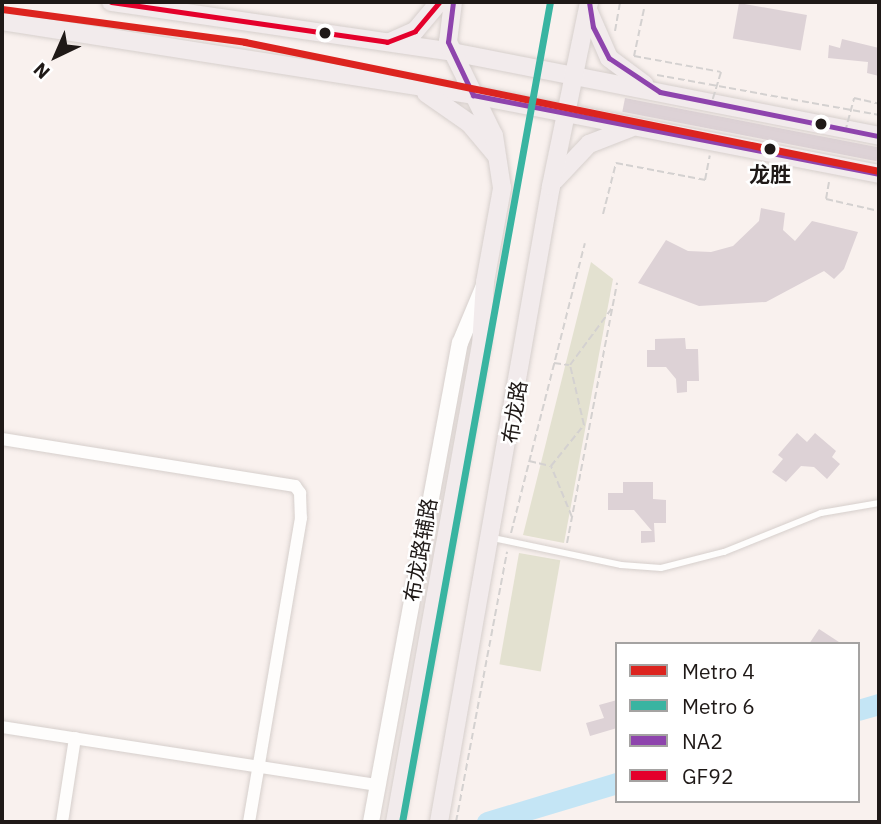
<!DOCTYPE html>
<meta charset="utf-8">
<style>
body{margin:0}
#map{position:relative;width:881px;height:824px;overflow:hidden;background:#f9f1ee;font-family:"IBM Plex Sans","Noto Sans SC",sans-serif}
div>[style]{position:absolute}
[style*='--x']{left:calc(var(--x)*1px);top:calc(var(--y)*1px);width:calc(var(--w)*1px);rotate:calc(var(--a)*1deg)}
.green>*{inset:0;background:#e3e1d0;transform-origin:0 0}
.river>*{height:21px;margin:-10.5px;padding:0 10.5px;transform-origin:10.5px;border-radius:10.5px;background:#c4e5f5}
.building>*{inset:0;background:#ddd2d6;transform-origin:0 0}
.path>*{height:2px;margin-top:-1px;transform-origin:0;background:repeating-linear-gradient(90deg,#d4d1d0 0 7px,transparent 0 10.5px)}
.roads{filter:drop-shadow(0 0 2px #d6cfcc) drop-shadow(0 0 2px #d6cfcc)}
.service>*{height:6px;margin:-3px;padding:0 3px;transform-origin:3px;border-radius:3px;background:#fefdfc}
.minor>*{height:12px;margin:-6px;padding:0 6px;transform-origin:6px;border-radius:6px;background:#fefdfc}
.secondary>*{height:16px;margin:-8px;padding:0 8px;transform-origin:8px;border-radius:8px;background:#fefdfc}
.primary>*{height:18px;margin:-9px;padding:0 9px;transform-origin:9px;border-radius:9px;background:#f2ebec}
.path-bridge>*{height:2px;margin-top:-1px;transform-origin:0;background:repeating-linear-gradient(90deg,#d4d1d0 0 7px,transparent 0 10.5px)}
.bus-1>*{height:5px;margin:-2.5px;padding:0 2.5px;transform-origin:2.5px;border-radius:2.5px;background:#8e44ad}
.bus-2>*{height:5px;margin:-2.5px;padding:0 2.5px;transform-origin:2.5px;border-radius:2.5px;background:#e4002b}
.metro-1>*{height:7px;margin:-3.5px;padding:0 3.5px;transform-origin:3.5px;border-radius:3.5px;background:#dc241f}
.metro-2>*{height:7px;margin:-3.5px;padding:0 3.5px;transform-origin:3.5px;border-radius:3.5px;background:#39b4a1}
.dots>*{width:19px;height:19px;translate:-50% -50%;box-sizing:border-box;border:4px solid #fff;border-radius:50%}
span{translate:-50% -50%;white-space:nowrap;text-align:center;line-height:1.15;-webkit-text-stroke:5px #fff;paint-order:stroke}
.stop-label{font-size:21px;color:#1f1917;font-weight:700}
.street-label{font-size:21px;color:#1f1917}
.frame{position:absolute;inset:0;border:4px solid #1f1917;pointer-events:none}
.legend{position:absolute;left:615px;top:642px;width:245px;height:161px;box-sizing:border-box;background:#fff;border:2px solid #a5a3a2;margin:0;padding:9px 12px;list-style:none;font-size:21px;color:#1f1917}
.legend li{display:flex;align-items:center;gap:14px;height:35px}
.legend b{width:35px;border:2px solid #a5a3a2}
.north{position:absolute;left:21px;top:21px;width:70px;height:70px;-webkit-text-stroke:5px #fff;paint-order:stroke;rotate:224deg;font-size:19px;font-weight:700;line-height:28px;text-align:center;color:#1f1917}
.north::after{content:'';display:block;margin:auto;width:24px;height:32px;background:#1f1917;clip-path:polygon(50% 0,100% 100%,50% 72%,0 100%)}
</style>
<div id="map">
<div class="green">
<div style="clip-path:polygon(591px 262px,613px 279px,564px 543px,523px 535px)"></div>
<div style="left:519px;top:553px;width:42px;height:113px;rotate:10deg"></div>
</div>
<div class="river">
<div style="--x:858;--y:710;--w:22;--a:-16"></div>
<div style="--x:487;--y:822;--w:136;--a:-16.7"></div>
</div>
<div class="building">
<div style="left:739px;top:3px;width:69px;height:36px;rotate:10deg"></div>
<div style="clip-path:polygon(842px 39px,879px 48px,879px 76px,867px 73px,868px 62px,828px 58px,829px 45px,840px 48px)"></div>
<div style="left:625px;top:98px;width:259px;height:14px;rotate:11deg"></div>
<div style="clip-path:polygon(761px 208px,785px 213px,783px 230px,795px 241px,812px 221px,858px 232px,844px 269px,834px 279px,824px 271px,766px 302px,699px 306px,638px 283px,666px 240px,688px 251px,711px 252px,733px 246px,759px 221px)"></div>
<div style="clip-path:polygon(685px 338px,686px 349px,698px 349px,699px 381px,687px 381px,687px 392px,677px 393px,676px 379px,666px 367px,647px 367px,647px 350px,655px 350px,655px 339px)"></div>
<div style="clip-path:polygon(797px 433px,807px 442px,815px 433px,836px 451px,832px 457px,840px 464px,827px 479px,814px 467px,801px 466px,786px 482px,772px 472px,783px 459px,778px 455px)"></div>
<div style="clip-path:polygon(623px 482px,653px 482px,653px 499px,666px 500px,666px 523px,654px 523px,655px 542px,641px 543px,641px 531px,652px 531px,634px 510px,608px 510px,608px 493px,623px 493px)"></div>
<div style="clip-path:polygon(819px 629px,842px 644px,809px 644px)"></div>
<div style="clip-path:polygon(617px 700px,617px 728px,590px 736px,586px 723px,604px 718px,599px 705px)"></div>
</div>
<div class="path">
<div style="--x:615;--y:31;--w:29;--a:-80"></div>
<div style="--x:657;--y:75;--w:226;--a:10.2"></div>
<div style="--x:829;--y:182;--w:17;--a:100"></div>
<div style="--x:826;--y:199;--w:54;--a:12.8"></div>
<div style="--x:603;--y:214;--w:53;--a:-75.7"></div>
<div style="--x:616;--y:163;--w:91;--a:10.8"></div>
<div style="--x:705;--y:180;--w:25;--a:-79"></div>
<div style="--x:554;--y:363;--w:15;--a:8"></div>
<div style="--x:529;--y:461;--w:22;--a:13"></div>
<div style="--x:572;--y:517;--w:55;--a:-112.4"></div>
<div style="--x:551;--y:466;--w:53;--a:-51.2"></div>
<div style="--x:584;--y:425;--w:62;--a:-103.1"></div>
<div style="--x:570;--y:365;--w:71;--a:-53.6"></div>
<div style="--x:511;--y:533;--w:299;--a:-75.7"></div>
<div style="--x:567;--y:543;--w:265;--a:-79.1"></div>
<div style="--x:456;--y:822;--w:275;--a:-79.3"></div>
</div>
<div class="roads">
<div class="service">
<div style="--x:493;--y:538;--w:131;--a:11.9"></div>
<div style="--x:621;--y:565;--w:40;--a:4.3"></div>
<div style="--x:661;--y:568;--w:65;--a:-14.3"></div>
<div style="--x:724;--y:552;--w:105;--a:-21.9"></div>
<div style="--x:821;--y:513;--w:59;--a:-9.8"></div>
</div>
<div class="minor">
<div style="--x:2;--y:439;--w:297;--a:9.1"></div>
<div style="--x:295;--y:486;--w:9;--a:54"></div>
<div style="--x:300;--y:493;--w:25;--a:88"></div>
<div style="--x:301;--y:518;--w:308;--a:99.7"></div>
<div style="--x:2;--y:727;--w:379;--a:8.8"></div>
<div style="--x:62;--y:822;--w:85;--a:-81.2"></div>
</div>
<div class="secondary">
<div style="--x:371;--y:822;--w:487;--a:-79.5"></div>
<div style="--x:460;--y:343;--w:60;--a:-67.3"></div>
</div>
<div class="primary">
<div style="--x:111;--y:2;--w:345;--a:8.3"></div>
<div style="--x:452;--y:52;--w:435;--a:11.1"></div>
<div style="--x:589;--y:12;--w:50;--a:66.5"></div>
<div style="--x:609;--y:58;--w:44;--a:36.6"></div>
<div style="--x:2;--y:21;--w:477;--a:8.9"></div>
<div style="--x:473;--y:95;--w:414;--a:11"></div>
<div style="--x:390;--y:42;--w:27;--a:-24"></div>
<div style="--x:415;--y:31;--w:38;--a:-50"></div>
<div style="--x:426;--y:93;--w:52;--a:34.9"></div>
<div style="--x:469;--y:123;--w:42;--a:49.8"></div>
<div style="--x:555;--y:180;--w:50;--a:-46.6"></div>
<div style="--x:589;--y:144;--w:44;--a:-21.3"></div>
<div style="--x:395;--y:822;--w:484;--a:-79.8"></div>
<div style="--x:481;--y:346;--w:64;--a:-86.4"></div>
<div style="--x:485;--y:282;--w:96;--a:-79.7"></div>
<div style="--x:502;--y:188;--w:53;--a:-98.7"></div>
<div style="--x:494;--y:136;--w:105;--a:-116.1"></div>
<div style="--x:448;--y:42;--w:40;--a:-82.9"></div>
<div style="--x:439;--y:822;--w:646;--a:-80.01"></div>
<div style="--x:551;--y:186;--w:188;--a:-78.3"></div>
</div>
</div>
<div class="path-bridge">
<div style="--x:644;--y:9;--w:48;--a:102"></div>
<div style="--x:634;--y:56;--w:88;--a:10.4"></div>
<div style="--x:721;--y:72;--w:34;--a:107"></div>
<div style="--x:845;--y:132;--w:35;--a:-75"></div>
<div style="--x:854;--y:98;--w:26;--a:13"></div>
</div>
<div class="bus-1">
<div style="--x:453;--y:2;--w:40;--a:97.1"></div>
<div style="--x:448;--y:42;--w:59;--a:64.7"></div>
<div style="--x:473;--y:95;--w:414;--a:11"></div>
<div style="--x:589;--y:2;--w:25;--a:81"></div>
<div style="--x:593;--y:27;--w:35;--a:63"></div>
<div style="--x:609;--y:58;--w:61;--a:33.7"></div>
<div style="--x:660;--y:92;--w:223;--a:11.4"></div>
</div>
<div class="bus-2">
<div style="--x:111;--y:2;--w:279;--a:8.2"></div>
<div style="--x:387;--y:42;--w:30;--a:-21"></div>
<div style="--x:415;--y:31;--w:38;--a:-50"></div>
</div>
<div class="metro-1">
<div style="--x:2;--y:9;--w:245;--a:7.7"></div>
<div style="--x:245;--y:42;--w:647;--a:11.5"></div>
</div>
<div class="metro-2">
<div style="--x:402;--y:822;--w:833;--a:-79.77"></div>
</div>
<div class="dots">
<div style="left:325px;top:33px;background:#1f1917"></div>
<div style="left:821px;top:124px;background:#1f1917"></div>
<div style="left:770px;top:149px;background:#1f1917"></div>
</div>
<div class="stop-label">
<span style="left:770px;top:174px">龙胜</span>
</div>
<div class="street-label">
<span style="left:514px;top:412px;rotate:-81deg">布龙路</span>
<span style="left:420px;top:550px;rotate:-80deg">布龙路辅路</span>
</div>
<div class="frame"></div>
<ul class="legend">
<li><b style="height:9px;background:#dc241f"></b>Metro 4</li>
<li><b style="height:9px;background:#39b4a1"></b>Metro 6</li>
<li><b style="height:9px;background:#8e44ad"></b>NA2</li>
<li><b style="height:9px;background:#e4002b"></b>GF92</li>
</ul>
<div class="north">N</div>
</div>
